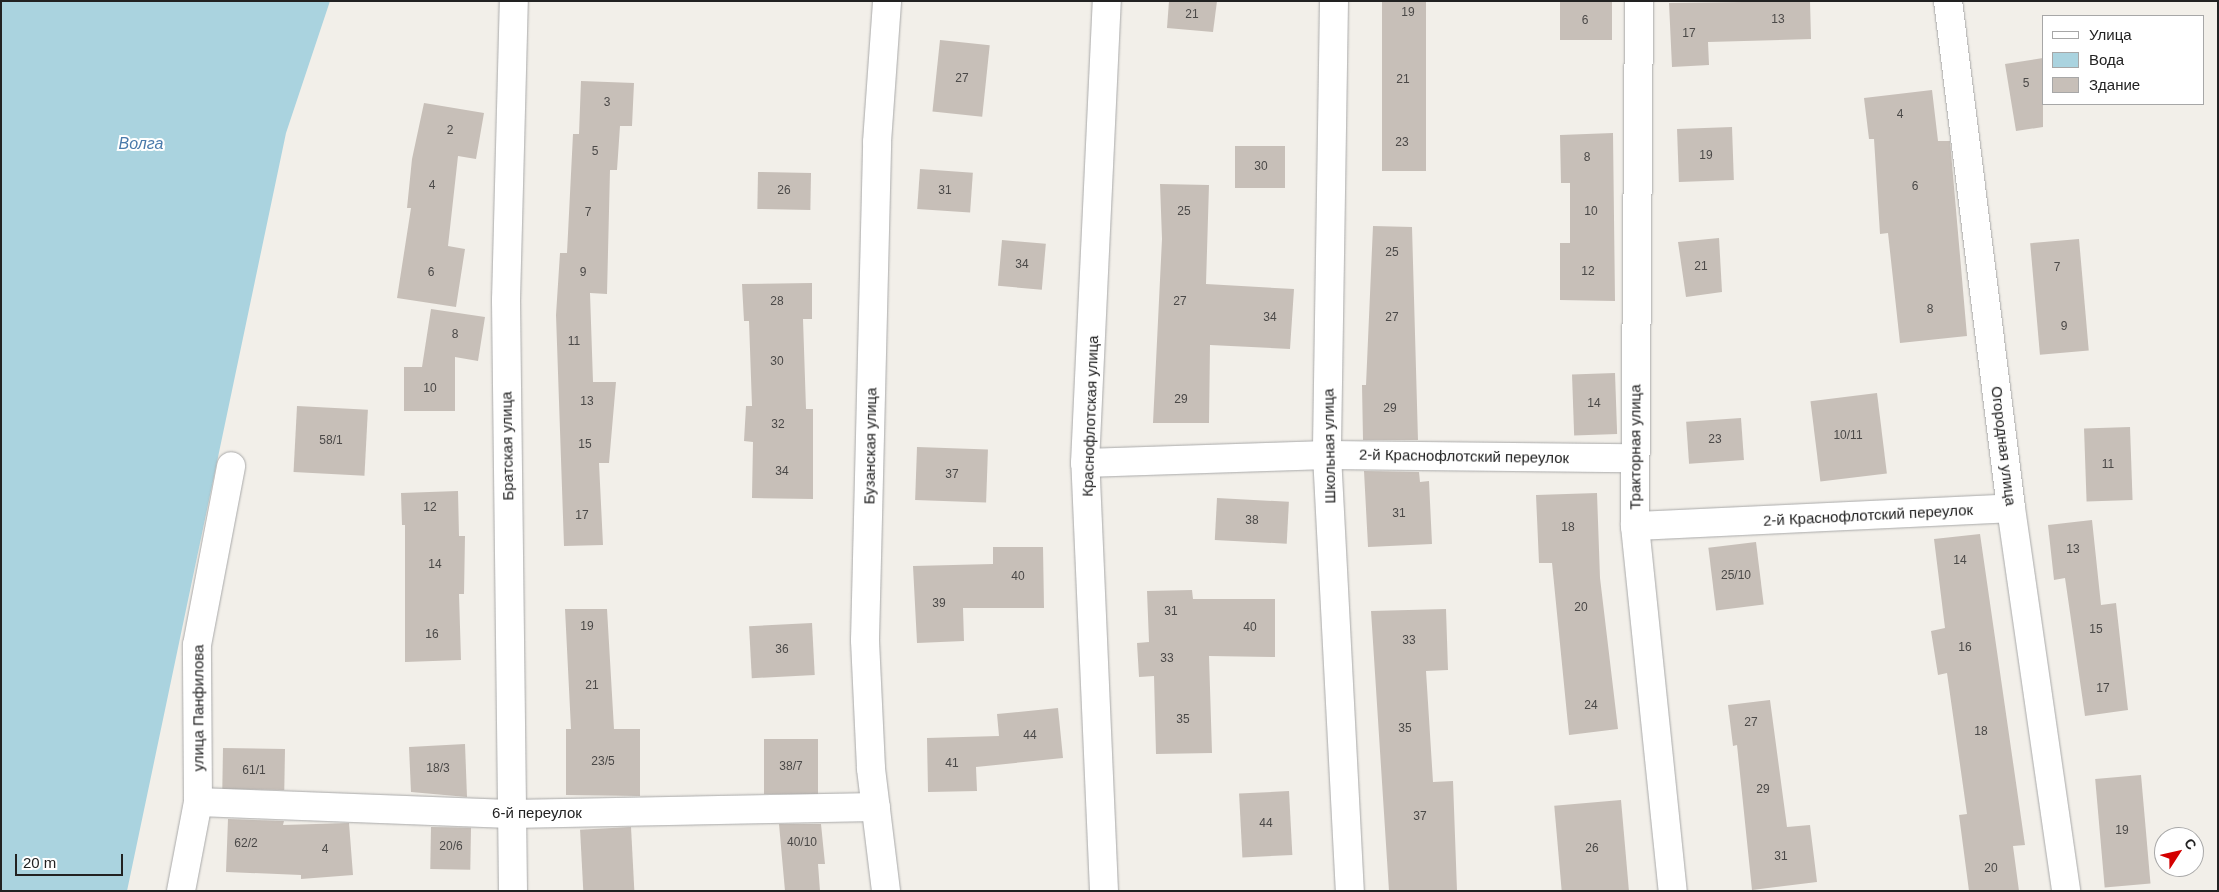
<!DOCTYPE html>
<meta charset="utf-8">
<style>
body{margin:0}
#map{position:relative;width:2219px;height:892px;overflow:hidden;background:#f2efe9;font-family:Helvetica,sans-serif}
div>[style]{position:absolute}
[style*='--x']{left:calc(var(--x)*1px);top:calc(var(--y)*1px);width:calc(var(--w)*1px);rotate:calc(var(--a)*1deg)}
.water>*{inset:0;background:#aad3df}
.building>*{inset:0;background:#c7bfb8;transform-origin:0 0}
.roads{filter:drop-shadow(0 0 1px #a9a9a9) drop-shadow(0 0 1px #a9a9a9)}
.street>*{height:28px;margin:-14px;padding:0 14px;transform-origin:14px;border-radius:14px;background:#fff}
span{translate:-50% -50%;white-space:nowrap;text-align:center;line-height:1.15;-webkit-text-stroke:4px #fff;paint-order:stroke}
.number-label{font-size:12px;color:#4b4948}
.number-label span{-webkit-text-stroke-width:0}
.street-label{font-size:15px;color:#222}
.water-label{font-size:16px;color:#4a7aab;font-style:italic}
.frame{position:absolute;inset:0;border:2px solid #222;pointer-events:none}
.legend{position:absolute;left:2042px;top:15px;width:162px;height:90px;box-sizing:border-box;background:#fff;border:1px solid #a7a7a7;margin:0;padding:6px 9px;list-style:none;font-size:15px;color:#222}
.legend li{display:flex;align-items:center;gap:10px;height:25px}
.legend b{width:25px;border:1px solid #a7a7a7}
.north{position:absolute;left:2154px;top:827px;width:50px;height:50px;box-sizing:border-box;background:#fff;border:1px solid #a7a7a7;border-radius:50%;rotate:55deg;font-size:14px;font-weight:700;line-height:20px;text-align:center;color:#222}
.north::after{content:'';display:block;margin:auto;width:18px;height:22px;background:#d40000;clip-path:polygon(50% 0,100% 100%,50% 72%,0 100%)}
.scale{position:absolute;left:15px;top:854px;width:108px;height:22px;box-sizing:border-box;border:2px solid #222;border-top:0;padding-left:6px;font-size:15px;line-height:18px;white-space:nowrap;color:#222;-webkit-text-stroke:4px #fff;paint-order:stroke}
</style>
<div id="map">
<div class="water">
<div style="clip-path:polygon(1px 1px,330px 1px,286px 133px,127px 891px,1px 891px)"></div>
</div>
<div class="building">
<div style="clip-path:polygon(1169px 1px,1217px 1px,1213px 32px,1167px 28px)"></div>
<div style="left:1382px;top:1px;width:44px;height:170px"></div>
<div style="left:1560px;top:1px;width:52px;height:39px"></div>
<div style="clip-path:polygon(1810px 1px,1811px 39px,1708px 42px,1709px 65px,1672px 67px,1669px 3px)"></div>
<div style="left:940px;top:40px;width:50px;height:72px;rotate:6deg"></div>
<div style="clip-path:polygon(2043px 58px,2043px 127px,2016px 131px,2005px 64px)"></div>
<div style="clip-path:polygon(581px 81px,634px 83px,632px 126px,620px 126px,617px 170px,610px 170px,607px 294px,590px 293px,593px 382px,616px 382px,609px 463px,599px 463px,603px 545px,564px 546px,556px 315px,560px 253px,567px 253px,573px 134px,579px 134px)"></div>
<div style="clip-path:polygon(1932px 90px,1938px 141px,1950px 141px,1967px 336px,1900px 343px,1888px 233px,1880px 234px,1874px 139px,1869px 139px,1864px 98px)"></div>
<div style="clip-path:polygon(424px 103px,484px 113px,476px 159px,458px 156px,448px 246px,465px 249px,456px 307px,397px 298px,411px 208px,407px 208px,412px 159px)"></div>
<div style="left:1732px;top:127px;width:53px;height:55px;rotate:88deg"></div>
<div style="clip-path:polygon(1613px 133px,1615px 301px,1560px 300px,1560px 243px,1570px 243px,1570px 183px,1561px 183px,1560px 135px)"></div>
<div style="left:1235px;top:146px;width:50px;height:42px"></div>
<div style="left:920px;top:169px;width:53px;height:40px;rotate:4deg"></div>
<div style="left:758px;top:172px;width:53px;height:37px;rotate:1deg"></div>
<div style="clip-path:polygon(1160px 184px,1209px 185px,1206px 284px,1294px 289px,1290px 349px,1210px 345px,1209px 423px,1153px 423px,1162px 239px)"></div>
<div style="clip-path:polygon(1373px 226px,1412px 227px,1418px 440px,1363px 440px,1362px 385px,1366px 385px)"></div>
<div style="clip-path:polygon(1719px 238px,1722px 292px,1686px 297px,1678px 242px)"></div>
<div style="left:2079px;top:239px;width:112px;height:49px;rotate:85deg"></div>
<div style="left:1002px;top:240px;width:44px;height:46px;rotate:5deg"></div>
<div style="clip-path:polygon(812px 283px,812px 319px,803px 319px,806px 409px,813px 409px,813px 499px,752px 498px,753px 442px,744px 441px,746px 406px,752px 406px,749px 321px,744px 321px,742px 284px)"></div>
<div style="clip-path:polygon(431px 309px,485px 317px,478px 361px,455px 357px,455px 411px,404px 411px,404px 367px,422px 367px)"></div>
<div style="left:1615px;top:373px;width:61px;height:43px;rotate:88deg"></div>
<div style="left:1877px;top:393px;width:81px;height:67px;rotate:83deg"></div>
<div style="left:297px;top:406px;width:71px;height:66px;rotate:3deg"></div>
<div style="left:1741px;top:418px;width:42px;height:55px;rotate:86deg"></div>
<div style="left:2130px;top:427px;width:73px;height:46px;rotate:88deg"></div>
<div style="left:917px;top:447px;width:71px;height:53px;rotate:2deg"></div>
<div style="clip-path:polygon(1364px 471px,1419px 472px,1420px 482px,1429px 481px,1432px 544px,1368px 547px)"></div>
<div style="clip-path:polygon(458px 491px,459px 536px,465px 536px,464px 594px,459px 594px,461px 660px,405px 662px,405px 525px,402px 525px,401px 493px)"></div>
<div style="clip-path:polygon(1597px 493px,1600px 578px,1618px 729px,1569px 735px,1552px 563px,1539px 563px,1536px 495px)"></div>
<div style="left:1217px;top:498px;width:72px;height:42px;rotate:3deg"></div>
<div style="clip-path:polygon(2092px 520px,2101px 605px,2116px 603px,2128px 710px,2085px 716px,2065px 578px,2054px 580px,2048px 525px)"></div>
<div style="clip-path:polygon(1980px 534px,2025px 845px,2013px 846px,2019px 891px,1969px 891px,1959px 815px,1967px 814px,1947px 673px,1938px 675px,1931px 631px,1945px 628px,1934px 539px)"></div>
<div style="left:1756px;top:542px;width:63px;height:48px;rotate:83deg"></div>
<div style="clip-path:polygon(993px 547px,1043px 547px,1044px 608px,963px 608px,964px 641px,917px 643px,913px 566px,993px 564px)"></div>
<div style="clip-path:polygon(1192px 590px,1193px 599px,1275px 599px,1275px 657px,1209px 656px,1212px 753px,1156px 754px,1154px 676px,1139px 677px,1137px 643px,1149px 642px,1147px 591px)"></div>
<div style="clip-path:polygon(565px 609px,607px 609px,614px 729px,640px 729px,640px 796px,566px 795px,566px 729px,571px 729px)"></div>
<div style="clip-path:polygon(1446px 609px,1448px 670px,1426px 671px,1433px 782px,1453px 781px,1457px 891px,1389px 891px,1371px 611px)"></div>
<div style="left:812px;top:623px;width:52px;height:63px;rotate:87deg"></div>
<div style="clip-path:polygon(1770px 700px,1787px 827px,1810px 825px,1817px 882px,1752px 890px,1737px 745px,1733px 746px,1728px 705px)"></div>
<div style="clip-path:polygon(1058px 708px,1063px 758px,976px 767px,977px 791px,928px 792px,927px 738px,999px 736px,997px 714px)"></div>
<div style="left:764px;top:739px;width:54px;height:55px"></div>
<div style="clip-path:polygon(465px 744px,467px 797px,411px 792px,409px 747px)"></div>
<div style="left:285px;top:749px;width:41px;height:62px;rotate:91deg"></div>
<div style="left:2141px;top:775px;width:109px;height:46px;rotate:85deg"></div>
<div style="left:1289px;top:791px;width:64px;height:50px;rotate:87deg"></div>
<div style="left:1621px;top:800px;width:91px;height:67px;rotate:85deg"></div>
<div style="clip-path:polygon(228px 819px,284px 821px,283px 825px,349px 823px,353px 875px,301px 879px,301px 875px,226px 872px)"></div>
<div style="clip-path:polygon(779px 824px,821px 824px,825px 864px,818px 864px,820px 891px,785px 891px)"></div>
<div style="left:431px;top:827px;width:40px;height:42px;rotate:1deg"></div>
<div style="left:631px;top:827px;width:64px;height:51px;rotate:87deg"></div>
</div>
<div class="roads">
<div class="street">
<div style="--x:1334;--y:1;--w:454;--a:90.9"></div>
<div style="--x:1327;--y:455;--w:437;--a:87"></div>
<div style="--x:1639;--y:1;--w:525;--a:90.44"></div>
<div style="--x:1635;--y:526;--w:367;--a:84.1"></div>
<div style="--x:1948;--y:1;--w:511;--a:82.92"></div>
<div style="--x:2011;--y:508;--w:387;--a:81.8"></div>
<div style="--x:1085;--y:463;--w:242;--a:-1.9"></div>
<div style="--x:1327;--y:455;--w:307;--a:0.6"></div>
<div style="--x:1635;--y:526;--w:376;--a:-2.7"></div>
<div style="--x:198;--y:802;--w:312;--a:2.2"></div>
<div style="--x:510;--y:814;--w:366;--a:-1.1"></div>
<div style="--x:181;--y:891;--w:91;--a:-79.2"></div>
<div style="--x:198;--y:802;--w:157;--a:-90.4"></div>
<div style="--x:197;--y:645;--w:182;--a:-79.2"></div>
<div style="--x:513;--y:891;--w:591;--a:-90.68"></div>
<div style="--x:506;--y:300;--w:299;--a:-88.5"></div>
<div style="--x:886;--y:891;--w:124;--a:-97"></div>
<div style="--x:871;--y:768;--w:128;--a:-92.7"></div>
<div style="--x:865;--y:640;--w:498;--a:-88.6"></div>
<div style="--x:877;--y:142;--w:141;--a:-85.9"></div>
<div style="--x:1104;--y:891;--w:428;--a:-92.5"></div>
<div style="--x:1085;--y:463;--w:463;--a:-87.3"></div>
</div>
</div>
<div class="number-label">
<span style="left:1408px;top:13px">19</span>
<span style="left:1192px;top:15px">21</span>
<span style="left:1778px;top:20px">13</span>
<span style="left:1585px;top:21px">6</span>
<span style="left:1689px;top:34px">17</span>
<span style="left:962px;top:79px">27</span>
<span style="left:1403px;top:80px">21</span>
<span style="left:2026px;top:84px">5</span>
<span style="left:607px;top:103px">3</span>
<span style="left:1900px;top:115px">4</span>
<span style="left:450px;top:131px">2</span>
<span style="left:1402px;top:143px">23</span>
<span style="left:595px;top:152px">5</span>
<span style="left:1706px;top:156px">19</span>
<span style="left:1587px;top:158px">8</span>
<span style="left:1261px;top:167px">30</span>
<span style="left:432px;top:186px">4</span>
<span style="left:1915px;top:187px">6</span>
<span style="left:784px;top:191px">26</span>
<span style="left:945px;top:191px">31</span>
<span style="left:1184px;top:212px">25</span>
<span style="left:1591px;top:212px">10</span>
<span style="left:588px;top:213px">7</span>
<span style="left:1392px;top:253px">25</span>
<span style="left:1022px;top:265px">34</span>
<span style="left:1701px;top:267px">21</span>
<span style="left:2057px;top:268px">7</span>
<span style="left:1588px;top:272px">12</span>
<span style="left:431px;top:273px">6</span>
<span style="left:583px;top:273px">9</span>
<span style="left:777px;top:302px">28</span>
<span style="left:1180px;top:302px">27</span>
<span style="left:1930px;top:310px">8</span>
<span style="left:1270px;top:318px">34</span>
<span style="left:1392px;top:318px">27</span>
<span style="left:2064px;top:327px">9</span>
<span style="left:455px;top:335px">8</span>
<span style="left:574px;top:342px">11</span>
<span style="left:777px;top:362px">30</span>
<span style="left:430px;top:389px">10</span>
<span style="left:1181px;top:400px">29</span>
<span style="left:587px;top:402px">13</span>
<span style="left:1594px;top:404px">14</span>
<span style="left:1390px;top:409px">29</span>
<span style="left:778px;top:425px">32</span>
<span style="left:1848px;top:436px">10/11</span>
<span style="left:1715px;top:440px">23</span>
<span style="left:331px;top:441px">58/1</span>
<span style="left:585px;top:445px">15</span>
<span style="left:2108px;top:465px">11</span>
<span style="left:782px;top:472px">34</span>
<span style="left:952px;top:475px">37</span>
<span style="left:430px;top:508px">12</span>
<span style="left:1399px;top:514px">31</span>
<span style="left:582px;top:516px">17</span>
<span style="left:1252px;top:521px">38</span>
<span style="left:1568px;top:528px">18</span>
<span style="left:2073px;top:550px">13</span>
<span style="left:1960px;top:561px">14</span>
<span style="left:435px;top:565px">14</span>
<span style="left:1736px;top:576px">25/10</span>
<span style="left:1018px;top:577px">40</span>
<span style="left:939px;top:604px">39</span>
<span style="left:1581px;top:608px">20</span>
<span style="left:1171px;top:612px">31</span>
<span style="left:587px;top:627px">19</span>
<span style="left:1250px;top:628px">40</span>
<span style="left:2096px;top:630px">15</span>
<span style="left:432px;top:635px">16</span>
<span style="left:1409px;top:641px">33</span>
<span style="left:1965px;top:648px">16</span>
<span style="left:782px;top:650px">36</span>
<span style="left:1167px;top:659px">33</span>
<span style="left:592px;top:686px">21</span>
<span style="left:2103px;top:689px">17</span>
<span style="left:1591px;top:706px">24</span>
<span style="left:1183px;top:720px">35</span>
<span style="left:1751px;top:723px">27</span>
<span style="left:1405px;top:729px">35</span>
<span style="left:1981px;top:732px">18</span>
<span style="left:1030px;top:736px">44</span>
<span style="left:603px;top:762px">23/5</span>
<span style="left:952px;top:764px">41</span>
<span style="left:791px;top:767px">38/7</span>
<span style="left:438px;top:769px">18/3</span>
<span style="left:254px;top:771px">61/1</span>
<span style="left:1763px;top:790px">29</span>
<span style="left:1420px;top:817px">37</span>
<span style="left:1266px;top:824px">44</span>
<span style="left:2122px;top:831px">19</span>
<span style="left:802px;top:843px">40/10</span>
<span style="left:246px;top:844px">62/2</span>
<span style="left:451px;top:847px">20/6</span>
<span style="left:1592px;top:849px">26</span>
<span style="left:325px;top:850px">4</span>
<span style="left:1781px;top:857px">31</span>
<span style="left:1991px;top:869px">20</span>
</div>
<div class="street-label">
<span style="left:1090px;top:416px;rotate:-88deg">Краснофлотская улица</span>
<span style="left:507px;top:446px;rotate:-91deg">Братская улица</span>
<span style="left:870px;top:446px;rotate:-89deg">Бузанская улица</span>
<span style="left:1329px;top:446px;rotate:-91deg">Школьная улица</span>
<span style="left:2004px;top:446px;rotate:83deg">Огородная улица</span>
<span style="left:1635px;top:447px;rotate:-90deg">Тракторная улица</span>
<span style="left:1464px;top:456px;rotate:1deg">2-й Краснофлотский переулок</span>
<span style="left:1868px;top:515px;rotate:-3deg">2-й Краснофлотский переулок</span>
<span style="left:198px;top:708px;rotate:-90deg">улица Панфилова</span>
<span style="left:537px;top:813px">6-й переулок</span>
</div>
<div class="water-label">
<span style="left:141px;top:144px">Волга</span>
</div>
<div class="frame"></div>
<ul class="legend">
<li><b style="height:6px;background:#fff"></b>Улица</li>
<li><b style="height:14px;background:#aad3df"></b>Вода</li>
<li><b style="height:14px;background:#c7bfb8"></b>Здание</li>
</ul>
<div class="north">С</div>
<div class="scale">20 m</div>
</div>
